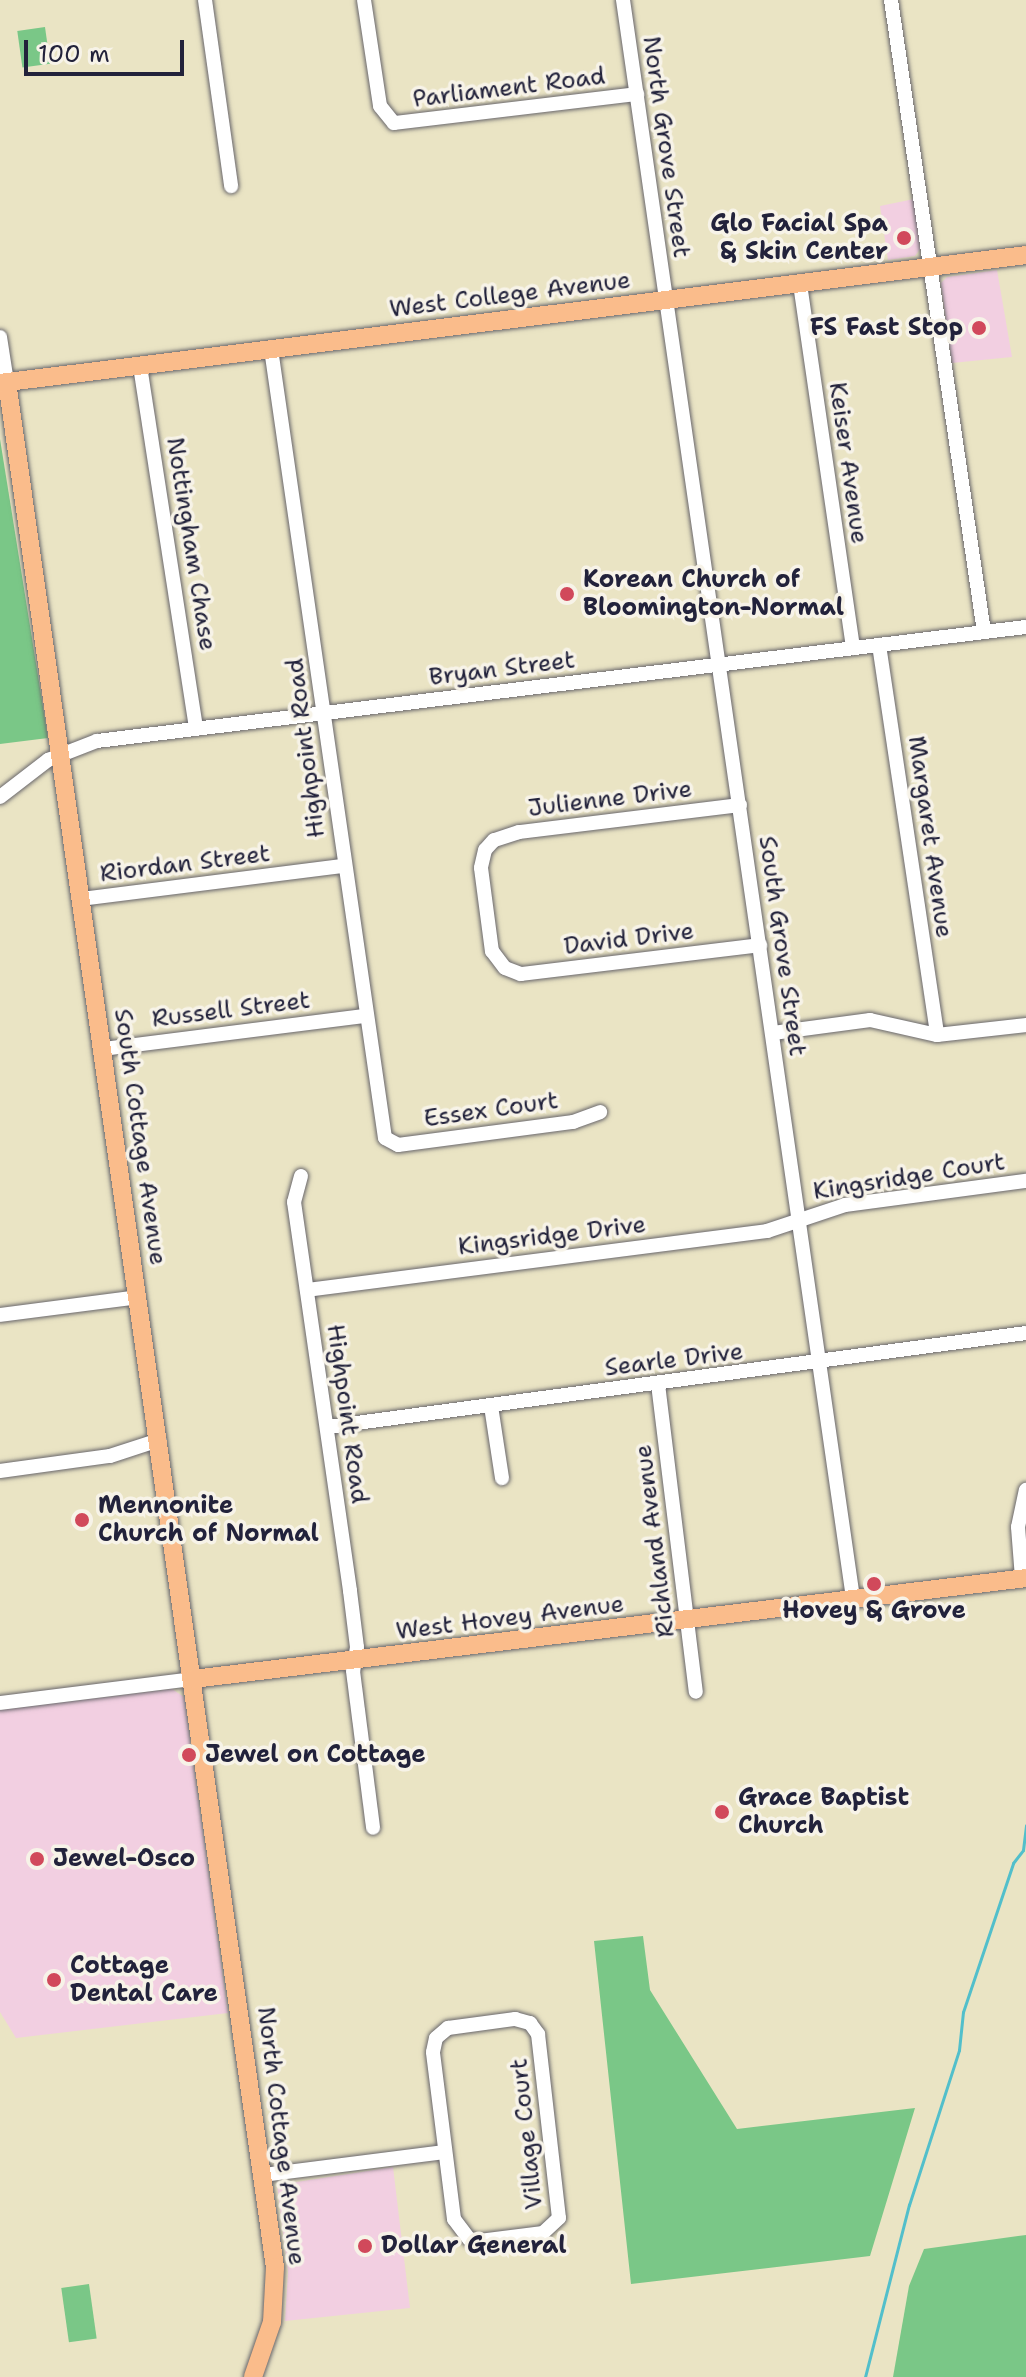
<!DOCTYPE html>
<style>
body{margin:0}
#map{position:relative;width:1026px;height:2377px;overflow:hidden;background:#eae4c4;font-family:"Shantell Sans",sans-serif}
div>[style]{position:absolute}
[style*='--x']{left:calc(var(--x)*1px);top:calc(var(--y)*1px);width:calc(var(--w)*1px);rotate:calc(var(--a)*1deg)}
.built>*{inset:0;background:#f2cfe1}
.green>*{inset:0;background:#7ac787;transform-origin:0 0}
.stream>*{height:3px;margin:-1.5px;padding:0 1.5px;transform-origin:1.5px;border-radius:1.5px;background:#52bfcb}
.roads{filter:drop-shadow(0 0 2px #68666b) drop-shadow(0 0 2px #68666b)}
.minor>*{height:14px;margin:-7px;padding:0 7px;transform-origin:7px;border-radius:7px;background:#fff}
.major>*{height:18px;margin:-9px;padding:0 9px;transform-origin:9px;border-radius:9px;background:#fabc8b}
.dots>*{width:22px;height:22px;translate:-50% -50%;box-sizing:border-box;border:4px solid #f7f3e8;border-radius:50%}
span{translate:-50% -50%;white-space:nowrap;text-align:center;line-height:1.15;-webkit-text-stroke:7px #f7f3e8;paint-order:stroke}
.street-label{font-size:24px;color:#22223b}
.poi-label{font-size:24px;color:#22223b;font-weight:700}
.right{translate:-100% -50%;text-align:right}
.left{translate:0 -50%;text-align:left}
.scale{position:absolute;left:24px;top:40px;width:160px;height:36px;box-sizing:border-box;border:4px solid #22223b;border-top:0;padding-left:10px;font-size:24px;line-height:28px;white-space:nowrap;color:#22223b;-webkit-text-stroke:6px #f7f3e8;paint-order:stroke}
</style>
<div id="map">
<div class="built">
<div style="clip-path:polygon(914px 199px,920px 249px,915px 256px,888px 260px,880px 206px)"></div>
<div style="clip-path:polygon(997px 270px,1012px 357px,952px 363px,941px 283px,947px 277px)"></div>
<div style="clip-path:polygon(172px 1689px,184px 1697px,228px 2013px,16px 2038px,0 2012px,0 1710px)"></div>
<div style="clip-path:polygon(393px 2167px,410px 2308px,285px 2321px,288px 2272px,277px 2185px)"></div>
</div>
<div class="green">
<div style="left:45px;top:27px;width:37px;height:28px;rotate:82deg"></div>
<div style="clip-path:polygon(0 439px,48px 738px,0 744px)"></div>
<div style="clip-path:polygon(643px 1936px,650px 1990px,737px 2129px,915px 2108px,870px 2256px,631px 2284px,594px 1941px)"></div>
<div style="clip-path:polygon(1026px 2235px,1026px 2377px,893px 2377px,909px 2286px,924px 2249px)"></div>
<div style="left:89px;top:2284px;width:55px;height:28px;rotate:82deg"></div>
</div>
<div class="stream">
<div style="--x:865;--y:2377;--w:178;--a:-75.7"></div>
<div style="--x:909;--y:2205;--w:163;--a:-72.1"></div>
<div style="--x:959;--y:2050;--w:38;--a:-84"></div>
<div style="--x:963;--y:2012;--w:157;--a:-71.4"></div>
<div style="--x:1013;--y:1863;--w:16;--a:-52"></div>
<div style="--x:1023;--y:1850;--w:25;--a:-83"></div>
</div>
<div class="roads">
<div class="minor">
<div style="--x:205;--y:0;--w:188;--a:82"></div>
<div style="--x:364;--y:0;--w:107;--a:81.4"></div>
<div style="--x:380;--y:106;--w:22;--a:51"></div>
<div style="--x:394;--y:123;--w:245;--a:-6.8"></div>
<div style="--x:623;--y:0;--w:1615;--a:81.81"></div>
<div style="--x:891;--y:0;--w:639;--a:81.63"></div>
<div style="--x:800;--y:284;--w:368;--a:81.7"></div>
<div style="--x:0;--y:337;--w:46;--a:81.2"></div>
<div style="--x:271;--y:349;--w:797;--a:81.78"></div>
<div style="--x:385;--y:1138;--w:15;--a:28"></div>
<div style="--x:398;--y:1145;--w:177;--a:-7.5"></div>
<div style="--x:573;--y:1122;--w:29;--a:-20"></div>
<div style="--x:140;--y:366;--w:367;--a:81.2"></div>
<div style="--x:879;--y:645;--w:394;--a:81.5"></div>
<div style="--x:0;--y:797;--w:61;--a:-37.6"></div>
<div style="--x:48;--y:760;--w:53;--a:-21.2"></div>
<div style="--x:97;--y:741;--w:936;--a:-7"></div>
<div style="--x:740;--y:805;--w:223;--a:173"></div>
<div style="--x:519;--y:832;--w:26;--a:162"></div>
<div style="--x:494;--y:840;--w:13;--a:132"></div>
<div style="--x:485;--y:850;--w:18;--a:103"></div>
<div style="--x:481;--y:868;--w:84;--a:82.5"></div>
<div style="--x:492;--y:951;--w:21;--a:53"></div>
<div style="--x:505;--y:968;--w:17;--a:21"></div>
<div style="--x:521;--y:974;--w:241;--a:-6.9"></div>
<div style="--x:81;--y:899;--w:264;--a:-7.2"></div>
<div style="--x:773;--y:1033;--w:98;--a:-7.6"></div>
<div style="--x:870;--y:1020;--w:69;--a:12.6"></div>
<div style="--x:937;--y:1035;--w:90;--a:-6.4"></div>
<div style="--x:103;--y:1049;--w:264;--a:-7.2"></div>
<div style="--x:301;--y:1176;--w:27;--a:105"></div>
<div style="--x:294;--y:1202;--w:393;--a:81.8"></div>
<div style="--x:350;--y:1591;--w:56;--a:82.9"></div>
<div style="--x:357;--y:1647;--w:24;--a:99"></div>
<div style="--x:353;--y:1671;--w:158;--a:82.7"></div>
<div style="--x:307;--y:1290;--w:464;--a:-7.3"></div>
<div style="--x:767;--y:1231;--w:82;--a:-18.4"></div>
<div style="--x:845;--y:1205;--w:183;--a:-7.6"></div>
<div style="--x:0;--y:1315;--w:139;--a:-7.4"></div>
<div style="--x:658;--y:1384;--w:310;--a:83"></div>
<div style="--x:491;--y:1406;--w:73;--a:81.3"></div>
<div style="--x:327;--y:1427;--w:705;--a:-7.66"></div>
<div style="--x:0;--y:1471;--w:111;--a:-7.8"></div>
<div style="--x:110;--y:1456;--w:52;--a:-18.1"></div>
<div style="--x:1022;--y:1578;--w:51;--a:-94.5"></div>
<div style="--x:1018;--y:1527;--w:38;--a:-78"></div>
<div style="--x:0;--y:1703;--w:194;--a:-7.1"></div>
<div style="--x:515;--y:2019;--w:16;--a:15"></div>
<div style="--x:530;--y:2023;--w:14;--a:54"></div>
<div style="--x:538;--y:2034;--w:185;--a:83.5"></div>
<div style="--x:559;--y:2218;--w:22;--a:137"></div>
<div style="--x:543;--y:2233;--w:64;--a:172.8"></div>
<div style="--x:480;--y:2241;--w:11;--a:-170"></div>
<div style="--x:469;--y:2239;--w:25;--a:-127"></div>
<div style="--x:454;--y:2219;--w:168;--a:-97.2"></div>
<div style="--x:433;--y:2052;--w:14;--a:-78"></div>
<div style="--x:436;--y:2038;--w:16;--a:-40"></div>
<div style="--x:448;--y:2028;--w:68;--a:-7.7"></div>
<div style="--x:263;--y:2175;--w:182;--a:-7.2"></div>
</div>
<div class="major">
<div style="--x:7;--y:382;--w:1904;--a:81.91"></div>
<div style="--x:275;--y:2267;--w:55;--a:93.1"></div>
<div style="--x:272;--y:2322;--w:58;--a:109.1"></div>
<div style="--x:0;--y:383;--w:1034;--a:-7.11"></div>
<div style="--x:193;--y:1679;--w:839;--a:-6.91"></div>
</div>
</div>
<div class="dots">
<div style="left:904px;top:238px;background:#d1495b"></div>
<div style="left:979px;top:328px;background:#d1495b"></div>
<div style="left:567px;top:594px;background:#d1495b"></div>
<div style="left:82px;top:1520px;background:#d1495b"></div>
<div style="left:874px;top:1584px;background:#d1495b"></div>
<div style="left:189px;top:1755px;background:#d1495b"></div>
<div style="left:722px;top:1812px;background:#d1495b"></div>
<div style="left:37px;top:1859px;background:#d1495b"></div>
<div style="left:54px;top:1980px;background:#d1495b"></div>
<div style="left:365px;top:2246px;background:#d1495b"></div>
</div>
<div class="street-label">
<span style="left:509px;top:88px;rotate:-7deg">Parliament Road</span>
<span style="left:666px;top:147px;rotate:82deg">North Grove Street</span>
<span style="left:510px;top:295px;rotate:-7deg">West College Avenue</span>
<span style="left:848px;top:463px;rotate:82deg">Keiser Avenue</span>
<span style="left:191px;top:544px;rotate:81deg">Nottingham Chase</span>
<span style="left:502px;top:669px;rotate:-7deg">Bryan Street</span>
<span style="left:306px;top:748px;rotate:-97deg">Highpoint Road</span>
<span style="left:610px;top:799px;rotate:-7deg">Julienne Drive</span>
<span style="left:930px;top:837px;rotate:82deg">Margaret Avenue</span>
<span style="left:185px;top:864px;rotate:-7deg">Riordan Street</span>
<span style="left:629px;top:939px;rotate:-7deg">David Drive</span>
<span style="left:782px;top:946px;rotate:82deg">South Grove Street</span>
<span style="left:231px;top:1010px;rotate:-7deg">Russell Street</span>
<span style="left:491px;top:1110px;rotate:-8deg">Essex Court</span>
<span style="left:140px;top:1137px;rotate:82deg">South Cottage Avenue</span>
<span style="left:909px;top:1177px;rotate:-9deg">Kingsridge Court</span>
<span style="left:552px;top:1236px;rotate:-7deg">Kingsridge Drive</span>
<span style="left:674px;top:1360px;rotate:-7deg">Searle Drive</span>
<span style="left:347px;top:1414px;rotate:82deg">Highpoint Road</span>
<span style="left:655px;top:1541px;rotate:-97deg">Richland Avenue</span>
<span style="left:510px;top:1618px;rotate:-7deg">West Hovey Avenue</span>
<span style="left:527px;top:2134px;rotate:-96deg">Village Court</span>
<span style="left:281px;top:2136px;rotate:83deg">North Cottage Avenue</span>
</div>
<div class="poi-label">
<span class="right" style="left:888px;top:238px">Glo Facial Spa<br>&amp; Skin Center</span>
<span class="right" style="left:963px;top:328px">FS Fast Stop</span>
<span class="left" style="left:583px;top:594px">Korean Church of<br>Bloomington-Normal</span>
<span class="left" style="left:98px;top:1520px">Mennonite<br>Church of Normal</span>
<span style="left:874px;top:1611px">Hovey &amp; Grove</span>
<span class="left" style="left:205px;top:1755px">Jewel on Cottage</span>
<span class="left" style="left:738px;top:1812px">Grace Baptist<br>Church</span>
<span class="left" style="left:53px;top:1859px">Jewel-Osco</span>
<span class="left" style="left:70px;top:1980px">Cottage<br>Dental Care</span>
<span class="left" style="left:381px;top:2246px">Dollar General</span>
</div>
<div class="scale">100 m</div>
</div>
